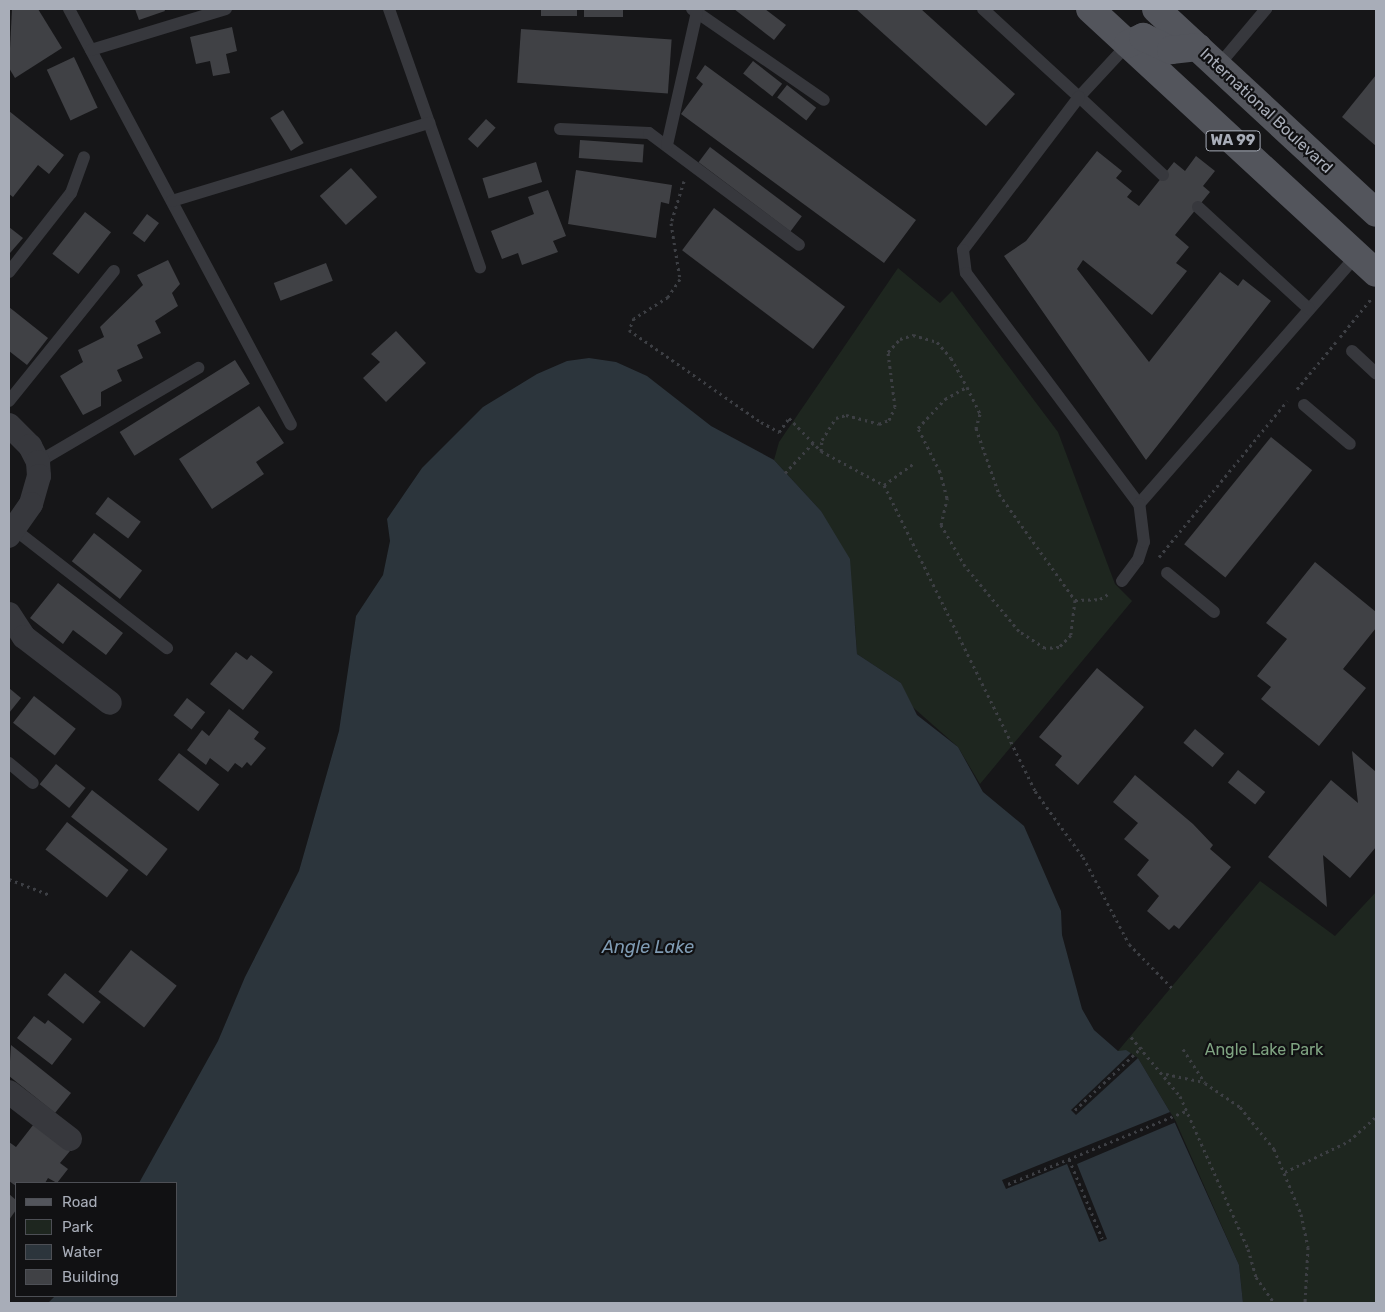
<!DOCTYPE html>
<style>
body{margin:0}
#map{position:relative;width:1385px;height:1312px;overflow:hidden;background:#161618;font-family:Rubik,sans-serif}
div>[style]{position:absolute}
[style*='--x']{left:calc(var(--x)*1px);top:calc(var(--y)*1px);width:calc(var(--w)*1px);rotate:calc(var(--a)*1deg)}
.green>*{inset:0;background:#1e261f}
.water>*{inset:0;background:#2c353c}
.pier>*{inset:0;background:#161618}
.building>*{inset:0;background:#404145;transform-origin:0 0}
.path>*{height:3px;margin-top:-1.5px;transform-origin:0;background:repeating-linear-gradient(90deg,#3d3f44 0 2.5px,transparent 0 6.5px)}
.lane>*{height:12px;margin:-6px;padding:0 6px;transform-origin:6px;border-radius:6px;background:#37383d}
.street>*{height:24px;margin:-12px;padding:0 12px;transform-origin:12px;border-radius:12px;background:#37383d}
.primary>*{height:28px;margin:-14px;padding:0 14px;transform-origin:14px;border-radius:14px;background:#53555c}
span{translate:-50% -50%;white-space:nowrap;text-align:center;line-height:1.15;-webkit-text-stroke:4.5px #111113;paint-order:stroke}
.shield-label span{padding:1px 4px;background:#111113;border:1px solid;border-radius:4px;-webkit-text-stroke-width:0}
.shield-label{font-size:15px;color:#a8adb8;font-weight:700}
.street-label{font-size:16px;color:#a8adb8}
.park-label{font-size:16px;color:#7fa381}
.water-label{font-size:18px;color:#7f9bb3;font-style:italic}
.frame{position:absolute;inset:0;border:10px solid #a8adb8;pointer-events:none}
.legend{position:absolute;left:15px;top:1182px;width:162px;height:115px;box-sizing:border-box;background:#111113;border:1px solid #4d4f55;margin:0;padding:6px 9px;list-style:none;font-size:15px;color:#a8adb8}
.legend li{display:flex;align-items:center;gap:10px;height:25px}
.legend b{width:25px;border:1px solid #4d4f55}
</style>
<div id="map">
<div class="green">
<div style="clip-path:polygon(898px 268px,940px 303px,952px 291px,1058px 432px,1115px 584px,1132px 601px,980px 784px,958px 747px,907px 702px,901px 683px,857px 654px,855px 625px,821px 511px,774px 460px,779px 442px)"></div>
<div style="clip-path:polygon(1260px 881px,1335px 936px,1376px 892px,1376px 1303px,1243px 1303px,1239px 1265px,1176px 1122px,1138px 1058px,1118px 1051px)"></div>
</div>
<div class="water">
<div style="clip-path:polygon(589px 358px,616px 362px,647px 376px,711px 426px,774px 460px,821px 511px,850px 559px,857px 654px,901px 683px,917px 715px,958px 747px,983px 792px,1024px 826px,1061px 911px,1062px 935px,1082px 1009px,1094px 1030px,1118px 1051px,1126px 1050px,1138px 1058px,1170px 1112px,1239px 1265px,1243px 1303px,48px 1303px,55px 1296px,176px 1296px,176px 1183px,139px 1183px,218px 1041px,245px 977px,299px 871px,339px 731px,356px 616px,383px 575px,390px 541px,387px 519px,422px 468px,483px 407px,537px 374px,567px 361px)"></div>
</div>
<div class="pier">
<div style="clip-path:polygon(1131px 1053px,1138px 1058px,1076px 1115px,1071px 1110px)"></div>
<div style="clip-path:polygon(1170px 1112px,1176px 1122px,1077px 1164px,1107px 1239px,1099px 1242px,1067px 1164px,1006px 1189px,1002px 1180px)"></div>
</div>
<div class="building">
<div style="clip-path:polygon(12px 9px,38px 9px,62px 48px,15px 78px,9px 68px)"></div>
<div style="clip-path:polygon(135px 9px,164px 9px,165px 11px,139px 20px)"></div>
<div style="left:541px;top:9px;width:36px;height:7px"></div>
<div style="left:584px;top:9px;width:39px;height:8px"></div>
<div style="clip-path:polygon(734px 9px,765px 9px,786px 25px,774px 40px)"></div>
<div style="clip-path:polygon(856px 9px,921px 9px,1015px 94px,986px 126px)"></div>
<div style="clip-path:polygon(232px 27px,237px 51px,226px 54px,230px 73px,213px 76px,210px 61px,196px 64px,190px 37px)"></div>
<div style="left:521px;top:29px;width:151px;height:54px;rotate:4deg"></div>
<div style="left:74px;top:57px;width:56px;height:30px;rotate:65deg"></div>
<div style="left:753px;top:61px;width:37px;height:16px;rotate:38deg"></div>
<div style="clip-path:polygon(705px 65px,916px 220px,884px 263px,681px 114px,703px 84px,696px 78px)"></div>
<div style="clip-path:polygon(1376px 75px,1376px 146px,1342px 117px)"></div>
<div style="left:787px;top:85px;width:37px;height:16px;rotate:38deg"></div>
<div style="left:283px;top:110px;width:39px;height:15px;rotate:58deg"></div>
<div style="clip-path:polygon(9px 111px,64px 155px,49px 174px,38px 165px,13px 197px,9px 194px)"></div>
<div style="left:486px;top:119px;width:13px;height:27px;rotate:42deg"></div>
<div style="left:580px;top:140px;width:64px;height:18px;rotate:4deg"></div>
<div style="left:710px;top:147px;width:115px;height:19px;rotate:37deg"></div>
<div style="clip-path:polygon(1097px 151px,1122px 171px,1116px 178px,1132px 191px,1127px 197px,1139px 206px,1174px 162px,1185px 171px,1196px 156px,1215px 171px,1203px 186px,1210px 192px,1175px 235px,1189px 247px,1176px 263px,1187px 271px,1152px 315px,1083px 260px,1077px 269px,1149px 362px,1220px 272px,1238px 286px,1243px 279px,1271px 301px,1146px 460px,1004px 256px,1026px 241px)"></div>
<div style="left:536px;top:162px;width:21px;height:56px;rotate:73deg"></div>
<div style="left:351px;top:168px;width:39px;height:42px;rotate:48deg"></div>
<div style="clip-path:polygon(576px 170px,672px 185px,669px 204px,661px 202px,656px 238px,568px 224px)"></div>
<div style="clip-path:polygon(548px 190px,566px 236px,553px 241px,558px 252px,522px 265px,518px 253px,502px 259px,491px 231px,534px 214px,528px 197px)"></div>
<div style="left:714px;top:208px;width:164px;height:53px;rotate:37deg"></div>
<div style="left:85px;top:212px;width:33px;height:53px;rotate:38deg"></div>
<div style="left:147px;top:214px;width:15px;height:24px;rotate:37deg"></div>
<div style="clip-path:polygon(9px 227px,23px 238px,10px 253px,9px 252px)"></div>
<div style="clip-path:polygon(168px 260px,180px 284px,172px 293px,178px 306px,155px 321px,161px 333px,137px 345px,143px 358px,117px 370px,122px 381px,101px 392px,101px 406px,83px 415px,60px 376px,83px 362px,78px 350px,104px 337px,100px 327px,143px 285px,137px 275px)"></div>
<div style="left:326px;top:263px;width:19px;height:56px;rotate:69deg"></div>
<div style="clip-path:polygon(9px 307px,48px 338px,27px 365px,9px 351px)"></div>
<div style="clip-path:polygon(396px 331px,426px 363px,386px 402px,363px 378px,380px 362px,371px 354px)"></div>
<div style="left:235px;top:360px;width:28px;height:136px;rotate:58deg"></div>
<div style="clip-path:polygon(259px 406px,284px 443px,256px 462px,264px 474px,212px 509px,179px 459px)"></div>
<div style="left:1271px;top:437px;width:53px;height:138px;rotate:39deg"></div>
<div style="left:108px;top:497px;width:41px;height:21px;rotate:37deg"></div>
<div style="left:94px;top:533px;width:61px;height:36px;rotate:38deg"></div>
<div style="clip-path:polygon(1315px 562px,1376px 612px,1376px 628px,1343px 669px,1366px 688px,1319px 746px,1261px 699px,1271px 687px,1257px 676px,1287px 639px,1266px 623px)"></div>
<div style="clip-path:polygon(58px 583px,123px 633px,106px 655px,73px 630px,63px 644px,30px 618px)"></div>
<div style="clip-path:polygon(236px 652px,247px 660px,251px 655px,273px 672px,243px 710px,210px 684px)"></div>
<div style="clip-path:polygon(1097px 668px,1144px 707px,1078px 785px,1055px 765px,1062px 756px,1039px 737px)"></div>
<div style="clip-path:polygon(9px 688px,21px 698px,9px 713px)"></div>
<div style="left:34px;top:696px;width:53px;height:34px;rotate:38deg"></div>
<div style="left:187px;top:698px;width:23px;height:22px;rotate:38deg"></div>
<div style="clip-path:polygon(229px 709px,259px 732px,254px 739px,266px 748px,251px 766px,247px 762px,242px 768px,235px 763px,228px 772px,210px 758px,206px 765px,187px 750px,202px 730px,209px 736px)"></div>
<div style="left:1195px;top:729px;width:38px;height:18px;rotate:40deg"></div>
<div style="clip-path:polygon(1352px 751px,1376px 772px,1376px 847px,1350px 878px,1323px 855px,1327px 907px,1268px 857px,1331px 780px,1358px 803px)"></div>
<div style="left:179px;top:753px;width:51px;height:34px;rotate:38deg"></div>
<div style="left:56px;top:764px;width:38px;height:26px;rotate:39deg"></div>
<div style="left:1238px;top:770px;width:35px;height:16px;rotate:39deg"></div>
<div style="clip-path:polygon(1135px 775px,1193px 824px,1213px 845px,1210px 849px,1231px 867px,1179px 929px,1174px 925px,1169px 930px,1147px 911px,1159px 896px,1137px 875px,1149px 860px,1124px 839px,1138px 823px,1113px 802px)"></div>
<div style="left:92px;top:790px;width:96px;height:34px;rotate:38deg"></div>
<div style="left:67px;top:822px;width:78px;height:35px;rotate:38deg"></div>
<div style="left:131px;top:950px;width:58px;height:53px;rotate:38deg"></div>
<div style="left:65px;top:973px;width:46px;height:28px;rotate:39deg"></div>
<div style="clip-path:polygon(34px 1016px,45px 1024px,48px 1020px,72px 1039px,52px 1065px,17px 1038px)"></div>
<div style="clip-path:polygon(11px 1045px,71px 1093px,55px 1113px,9px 1076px)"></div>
<div style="clip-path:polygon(37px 1120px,70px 1151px,60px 1163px,68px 1169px,57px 1183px,48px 1178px,45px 1183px,16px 1186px,9px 1181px,9px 1142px,16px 1147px)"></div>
<div style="clip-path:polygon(9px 1194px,16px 1200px,16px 1210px,9px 1220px)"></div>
</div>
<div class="path">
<div style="--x:684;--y:181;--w:44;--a:107.2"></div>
<div style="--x:671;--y:223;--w:57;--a:80.9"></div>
<div style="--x:680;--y:279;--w:22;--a:124"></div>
<div style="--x:668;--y:297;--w:40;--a:148"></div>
<div style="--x:634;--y:318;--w:13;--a:113"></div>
<div style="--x:629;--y:330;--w:161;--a:34.9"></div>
<div style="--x:761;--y:422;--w:21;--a:29"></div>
<div style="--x:779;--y:432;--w:17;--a:-54"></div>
<div style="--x:789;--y:418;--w:46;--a:45.9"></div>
<div style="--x:821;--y:451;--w:72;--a:28.4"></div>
<div style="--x:884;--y:485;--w:341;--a:63.7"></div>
<div style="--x:1035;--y:791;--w:82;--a:54"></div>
<div style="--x:1083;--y:857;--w:98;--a:62.1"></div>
<div style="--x:1129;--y:944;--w:64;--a:45.6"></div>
<div style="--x:1340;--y:337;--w:49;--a:-50.8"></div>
<div style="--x:1297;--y:389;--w:61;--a:-50.3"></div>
<div style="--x:821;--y:451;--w:11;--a:-85"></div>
<div style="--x:822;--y:440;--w:26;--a:-58"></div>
<div style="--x:836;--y:418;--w:10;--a:-17"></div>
<div style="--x:846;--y:415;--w:34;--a:15"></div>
<div style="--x:879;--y:424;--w:11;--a:-22"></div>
<div style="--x:889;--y:420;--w:14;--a:-65"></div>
<div style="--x:895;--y:407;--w:55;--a:-97.3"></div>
<div style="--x:888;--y:352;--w:18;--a:-47"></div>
<div style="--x:900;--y:339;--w:14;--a:-17"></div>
<div style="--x:913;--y:335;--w:25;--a:16"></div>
<div style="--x:937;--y:342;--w:21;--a:49"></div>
<div style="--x:951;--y:358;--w:33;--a:61"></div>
<div style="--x:967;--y:387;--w:30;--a:64"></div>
<div style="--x:980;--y:414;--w:15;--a:106"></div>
<div style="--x:976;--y:428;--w:70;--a:70.8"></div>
<div style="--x:999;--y:494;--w:130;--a:54.4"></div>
<div style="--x:1075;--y:600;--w:35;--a:97"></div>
<div style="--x:1071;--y:635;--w:17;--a:135"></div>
<div style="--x:1059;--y:647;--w:14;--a:176"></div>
<div style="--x:1045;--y:648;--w:31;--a:-147"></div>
<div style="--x:1019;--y:631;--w:85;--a:-129.7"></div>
<div style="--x:965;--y:566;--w:48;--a:-120.3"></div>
<div style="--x:941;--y:525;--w:28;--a:-77"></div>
<div style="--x:947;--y:498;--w:27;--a:-105"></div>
<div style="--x:940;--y:472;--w:49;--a:-116.6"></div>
<div style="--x:918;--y:428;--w:40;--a:-47"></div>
<div style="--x:945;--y:399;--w:25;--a:-29"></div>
<div style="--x:785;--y:473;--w:42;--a:-46.9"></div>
<div style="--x:884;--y:485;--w:36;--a:-36"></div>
<div style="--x:1159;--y:557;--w:202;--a:-50.6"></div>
<div style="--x:1075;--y:600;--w:25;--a:-2"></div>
<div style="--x:1100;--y:599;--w:12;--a:-31"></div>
<div style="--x:9;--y:879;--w:44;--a:21.3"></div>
<div style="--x:1131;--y:1037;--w:77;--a:50.3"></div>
<div style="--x:1180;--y:1096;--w:167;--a:66"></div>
<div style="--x:1248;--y:1249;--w:29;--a:74"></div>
<div style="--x:1256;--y:1277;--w:32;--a:55"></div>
<div style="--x:1183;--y:1049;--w:40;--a:57.1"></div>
<div style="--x:1205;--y:1083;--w:42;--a:34.4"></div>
<div style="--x:1240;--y:1107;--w:54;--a:51"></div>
<div style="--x:1274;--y:1149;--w:70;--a:67.4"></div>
<div style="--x:1301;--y:1214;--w:34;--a:78"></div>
<div style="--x:1308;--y:1247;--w:56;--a:93.1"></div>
<div style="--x:1166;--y:1074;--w:39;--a:12"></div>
<div style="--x:1075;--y:1110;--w:92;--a:-43.2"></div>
<div style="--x:1069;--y:1159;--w:86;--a:67.3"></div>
<div style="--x:1285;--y:1172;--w:71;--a:-25.8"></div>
<div style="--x:1349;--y:1141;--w:36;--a:-42"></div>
<div style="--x:1008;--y:1184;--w:192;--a:-22.3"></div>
</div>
<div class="lane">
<div style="--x:69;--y:9;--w:471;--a:61.9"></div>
<div style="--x:389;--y:9;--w:274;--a:70.6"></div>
<div style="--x:692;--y:9;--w:160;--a:34.6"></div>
<div style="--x:983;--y:9;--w:130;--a:42.5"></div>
<div style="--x:1079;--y:97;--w:72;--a:-47.2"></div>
<div style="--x:91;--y:50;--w:141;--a:-16.9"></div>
<div style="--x:1218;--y:66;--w:75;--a:-49.9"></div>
<div style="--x:560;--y:129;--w:89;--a:2.6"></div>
<div style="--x:649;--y:133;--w:187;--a:36.7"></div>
<div style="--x:667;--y:145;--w:136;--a:-77.3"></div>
<div style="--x:1163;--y:175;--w:115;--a:-137.1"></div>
<div style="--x:1079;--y:97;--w:192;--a:127.2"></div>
<div style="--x:963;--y:250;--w:23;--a:83"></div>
<div style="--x:966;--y:273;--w:289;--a:53.2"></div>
<div style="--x:1139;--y:504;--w:331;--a:-48.8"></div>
<div style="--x:172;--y:201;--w:269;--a:-16.9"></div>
<div style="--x:1198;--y:207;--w:151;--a:42.6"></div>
<div style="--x:9;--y:272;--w:100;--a:-51.9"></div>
<div style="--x:71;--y:193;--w:38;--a:-70"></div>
<div style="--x:1352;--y:351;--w:33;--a:43"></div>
<div style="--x:9;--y:401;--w:167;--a:-51.1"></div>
<div style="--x:1304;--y:405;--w:60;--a:40.3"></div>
<div style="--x:38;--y:462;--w:186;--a:-30.4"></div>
<div style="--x:14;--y:529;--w:194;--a:37.9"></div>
<div style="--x:1167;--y:573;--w:61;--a:39.7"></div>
<div style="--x:1122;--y:581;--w:26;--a:-53"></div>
<div style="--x:1138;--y:560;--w:19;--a:-72"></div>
<div style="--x:1144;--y:542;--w:38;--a:-97"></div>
<div style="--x:9;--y:763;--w:31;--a:40"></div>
</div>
<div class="street">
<div style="--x:9;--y:425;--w:30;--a:45"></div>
<div style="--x:30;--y:446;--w:18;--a:63"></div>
<div style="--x:38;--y:462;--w:14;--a:86"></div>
<div style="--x:39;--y:476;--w:29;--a:106"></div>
<div style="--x:31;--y:504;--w:39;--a:125"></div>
<div style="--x:9;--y:614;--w:27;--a:57"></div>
<div style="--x:24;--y:637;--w:108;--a:37.5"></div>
<div style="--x:9;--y:1092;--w:77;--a:37.6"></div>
</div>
<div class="primary">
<div style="--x:1090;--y:9;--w:389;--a:42.7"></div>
<div style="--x:1156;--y:9;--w:300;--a:42.8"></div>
<div style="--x:1128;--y:44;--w:17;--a:-25"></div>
<div style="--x:1143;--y:37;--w:31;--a:25"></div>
<div style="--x:1171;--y:50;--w:27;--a:-6"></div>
</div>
<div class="shield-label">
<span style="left:1233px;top:141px">WA 99</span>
</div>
<div class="street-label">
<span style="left:1266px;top:111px;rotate:43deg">International Boulevard</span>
</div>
<div class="park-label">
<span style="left:1264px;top:1050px">Angle Lake Park</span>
</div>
<div class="water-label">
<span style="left:648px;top:947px">Angle Lake</span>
</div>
<div class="frame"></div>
<ul class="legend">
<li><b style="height:6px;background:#53555c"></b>Road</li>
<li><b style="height:14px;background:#1e261f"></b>Park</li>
<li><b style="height:14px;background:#2c353c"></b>Water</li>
<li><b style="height:14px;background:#404145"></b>Building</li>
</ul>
</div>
